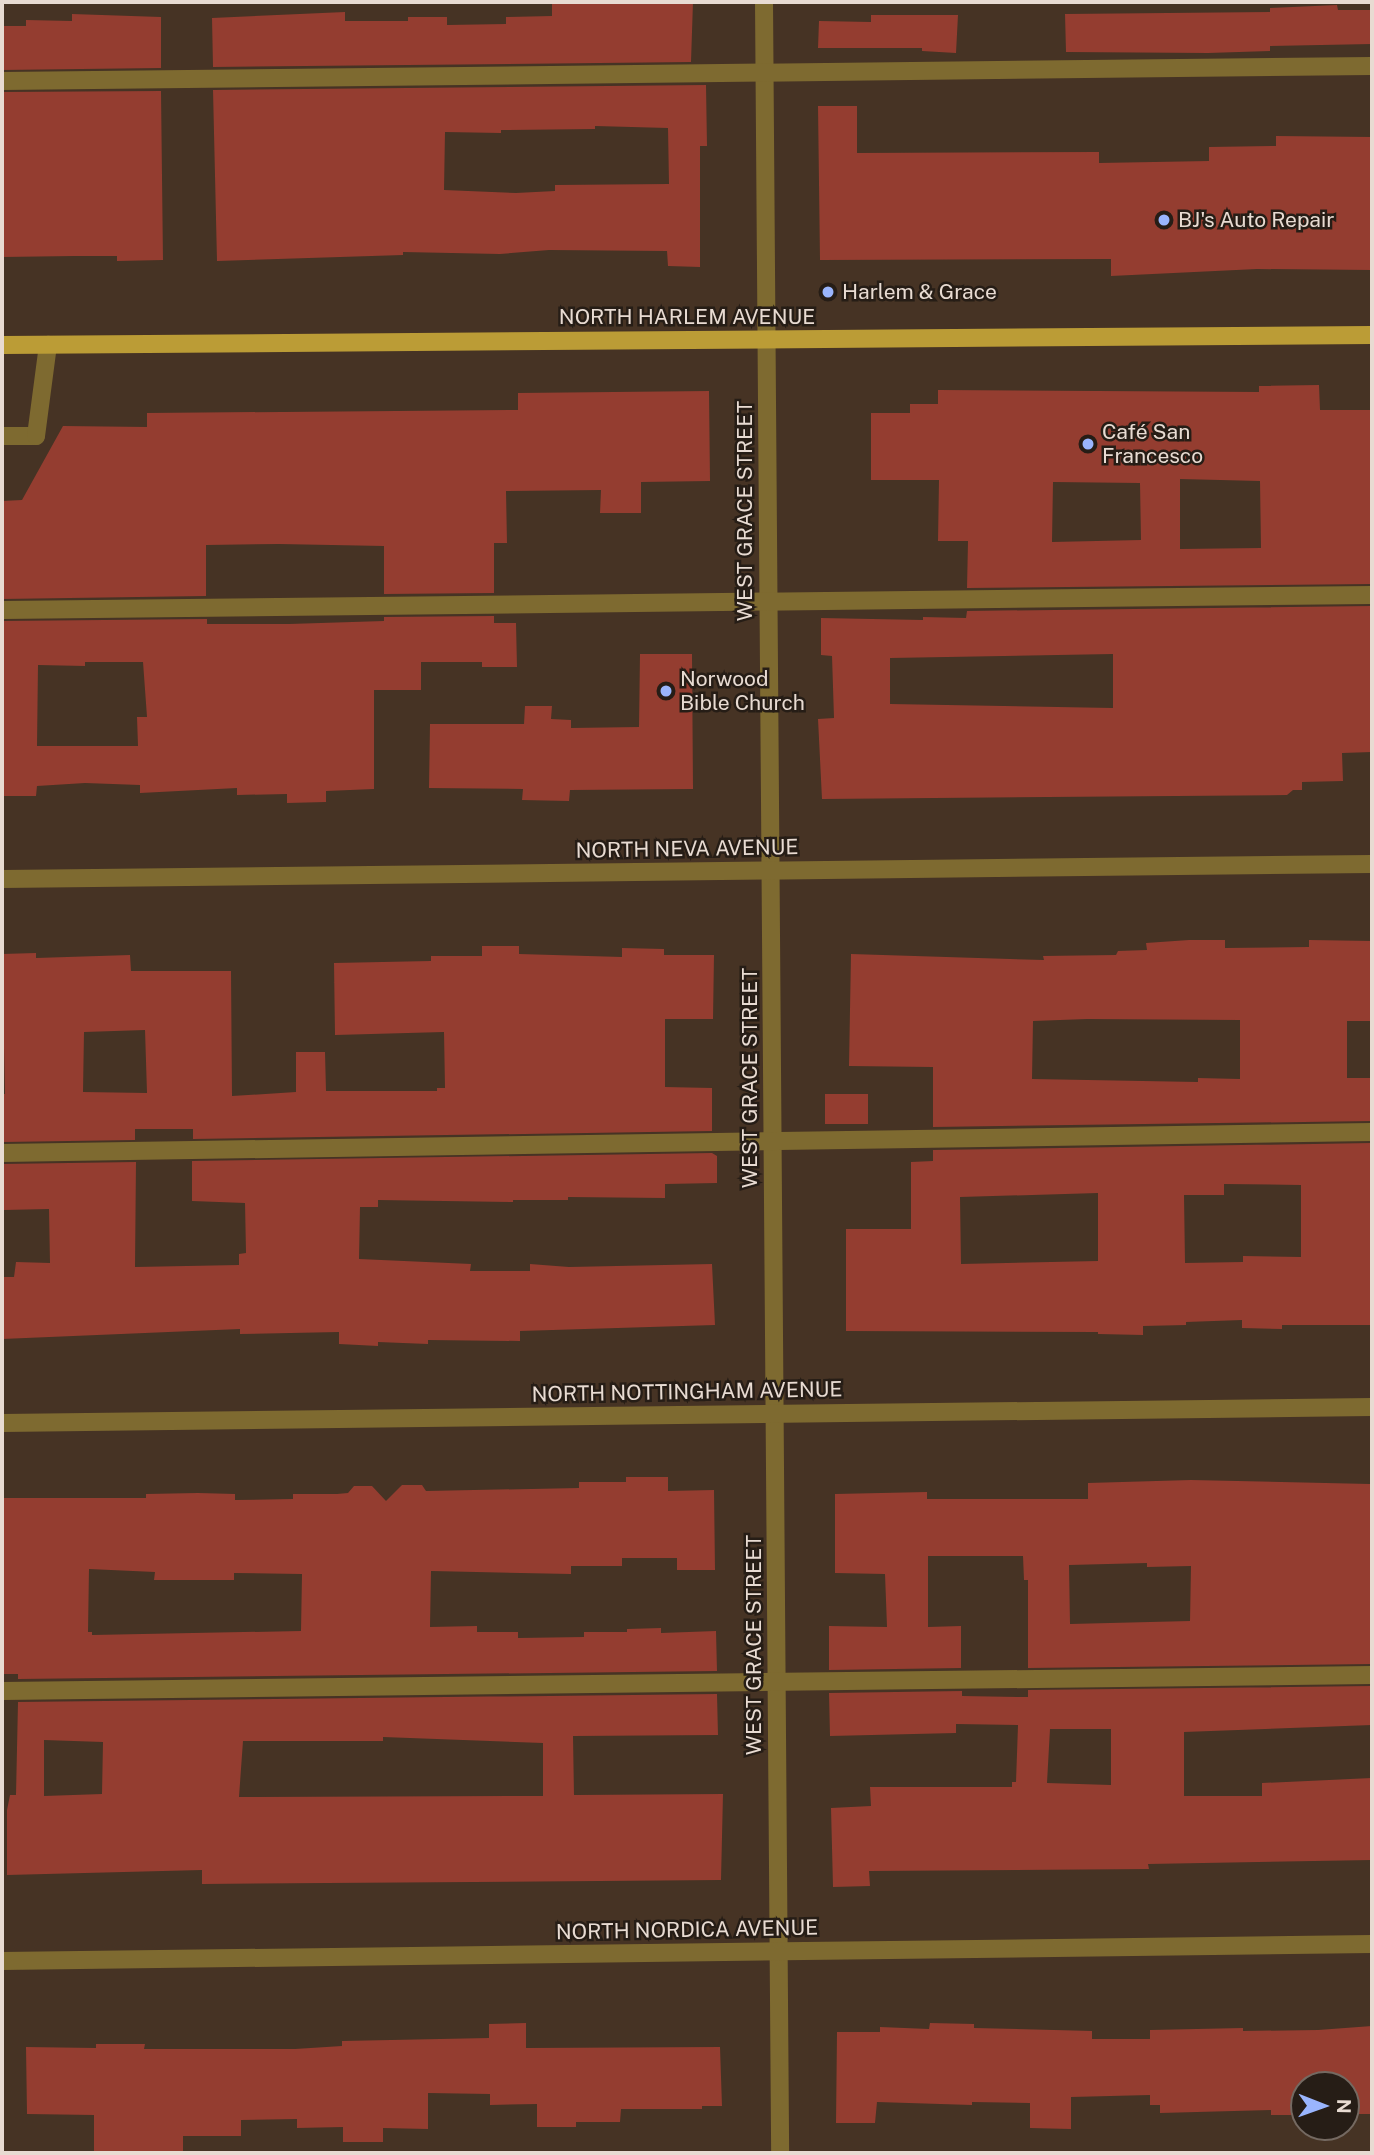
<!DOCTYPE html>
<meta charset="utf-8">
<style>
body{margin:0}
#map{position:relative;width:1374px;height:2155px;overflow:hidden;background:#463324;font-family:"Public Sans",sans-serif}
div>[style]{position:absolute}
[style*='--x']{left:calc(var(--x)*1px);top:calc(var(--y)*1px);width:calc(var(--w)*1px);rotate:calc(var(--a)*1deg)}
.building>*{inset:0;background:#943d30;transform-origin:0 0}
.minor>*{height:18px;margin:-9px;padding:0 9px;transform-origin:9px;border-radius:9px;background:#7e6a30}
.major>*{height:18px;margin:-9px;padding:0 9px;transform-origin:9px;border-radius:9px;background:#bb9c36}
.dots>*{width:19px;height:19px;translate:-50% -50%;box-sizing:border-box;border:4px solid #261d16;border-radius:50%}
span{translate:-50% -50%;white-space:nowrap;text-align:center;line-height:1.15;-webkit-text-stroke:5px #261d16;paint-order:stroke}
.poi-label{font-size:21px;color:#e8dbd2}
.left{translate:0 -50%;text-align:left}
.street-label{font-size:21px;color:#e8dbd2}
.frame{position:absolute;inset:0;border:4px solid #e8dbd2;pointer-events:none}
.north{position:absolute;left:1290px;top:2071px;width:70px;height:70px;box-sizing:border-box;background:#261d16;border:2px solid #746961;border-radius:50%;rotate:91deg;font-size:19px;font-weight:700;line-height:28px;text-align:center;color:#e8dbd2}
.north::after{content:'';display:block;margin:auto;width:24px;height:32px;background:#9ab5fd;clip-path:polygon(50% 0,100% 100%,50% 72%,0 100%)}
</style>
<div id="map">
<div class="building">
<div style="clip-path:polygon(552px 2px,693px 2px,691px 62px,213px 67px,212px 18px,345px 12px,345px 21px,408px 21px,408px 17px,447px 17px,447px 25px,506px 24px,506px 17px,552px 16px)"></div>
<div style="clip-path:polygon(1337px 5px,1338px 10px,1372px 10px,1372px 44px,1270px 46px,1270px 51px,1208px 53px,1066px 52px,1065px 14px,1270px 12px,1270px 8px)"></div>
<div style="clip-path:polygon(72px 14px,161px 17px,161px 68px,2px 70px,2px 26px,26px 26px,26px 20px,72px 21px)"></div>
<div style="clip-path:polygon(871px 15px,958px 15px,956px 53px,922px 51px,922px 48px,818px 48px,819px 21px,871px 22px)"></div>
<div style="clip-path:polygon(evenodd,706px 85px,707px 146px,700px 146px,700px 267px,668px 266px,667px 251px,549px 250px,500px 254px,403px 252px,403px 255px,217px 261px,213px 90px,706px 85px,595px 126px,668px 128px,669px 184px,555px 185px,555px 191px,516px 193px,444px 190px,445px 132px,501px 133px,501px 130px,595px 129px,595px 126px)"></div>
<div style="clip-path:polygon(161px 91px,163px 260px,117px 261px,117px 256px,75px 256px,2px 257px,2px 92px)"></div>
<div style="clip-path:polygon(818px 106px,857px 106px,857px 153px,1099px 152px,1099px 163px,1209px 161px,1209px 147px,1276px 146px,1276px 136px,1372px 137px,1372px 270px,1257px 269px,1111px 276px,1111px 259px,820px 260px)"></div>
<div style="clip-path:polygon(evenodd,1319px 385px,1320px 410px,1372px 410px,1372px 584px,967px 588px,968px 541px,938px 541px,939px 480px,871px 480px,871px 413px,910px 413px,910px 404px,938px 404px,938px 390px,1259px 392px,1259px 386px,1319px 385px,1180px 479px,1260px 481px,1261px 548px,1180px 549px,1180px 479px,1319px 385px,1053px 482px,1140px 483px,1141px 540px,1052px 542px,1053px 482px)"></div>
<div style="clip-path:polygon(709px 391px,710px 481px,641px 482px,641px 513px,600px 513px,601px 490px,506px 491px,507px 543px,494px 543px,494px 593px,384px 594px,384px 546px,279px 544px,206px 545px,206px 596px,2px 599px,2px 501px,22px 500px,63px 426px,147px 427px,147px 413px,518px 410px,518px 393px)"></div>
<div style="clip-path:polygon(evenodd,1372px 606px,1372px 752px,1342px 753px,1343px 781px,1302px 782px,1302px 790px,1293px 790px,1287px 795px,822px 799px,818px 719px,834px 718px,832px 656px,821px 655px,821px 618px,923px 620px,923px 617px,966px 618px,967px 611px,1372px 606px,1113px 654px,1113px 708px,890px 704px,890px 658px,1113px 654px)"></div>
<div style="clip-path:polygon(evenodd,494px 616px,494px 623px,516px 623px,517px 667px,482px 667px,482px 662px,421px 662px,421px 690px,374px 690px,374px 789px,326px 791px,326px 802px,287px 803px,287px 794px,237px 795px,237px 788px,140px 793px,140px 785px,85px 783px,37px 786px,36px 796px,2px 796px,2px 621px,207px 619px,207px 624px,289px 624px,384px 621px,384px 617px,494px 616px,85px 662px,143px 662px,147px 717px,137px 717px,138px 746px,37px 746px,38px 665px,85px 666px,85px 662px)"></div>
<div style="clip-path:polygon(640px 654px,692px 654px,693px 789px,570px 790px,569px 801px,522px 800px,523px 789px,429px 788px,430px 724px,524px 724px,525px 706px,552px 706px,551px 719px,571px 720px,571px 728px,639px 727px)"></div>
<div style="clip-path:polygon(evenodd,1189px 940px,1225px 940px,1225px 948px,1309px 947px,1309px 940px,1372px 941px,1372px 1021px,1347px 1021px,1347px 1078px,1372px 1078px,1372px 1121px,933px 1127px,933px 1067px,849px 1066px,851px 954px,1044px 960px,1043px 956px,1116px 955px,1118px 951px,1147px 950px,1146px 943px,1189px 940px,1087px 1019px,1240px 1020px,1240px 1079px,1198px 1078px,1198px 1082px,1032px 1079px,1033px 1021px,1087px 1019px)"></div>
<div style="clip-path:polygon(evenodd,482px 946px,519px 946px,519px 954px,622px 957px,622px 948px,664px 949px,664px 955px,714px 955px,713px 1019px,665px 1019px,665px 1087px,712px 1088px,712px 1131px,193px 1139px,193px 1129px,135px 1129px,135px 1140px,3px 1142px,2px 1094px,5px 1094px,2px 954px,36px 953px,36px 958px,130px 955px,131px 971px,231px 971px,232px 1096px,296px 1092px,296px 1052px,325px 1052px,326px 1091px,437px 1091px,437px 1088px,445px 1088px,444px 1032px,335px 1035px,334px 963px,431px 961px,431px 956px,482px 956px,482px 946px,145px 1030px,147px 1093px,83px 1092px,84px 1032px,145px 1030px)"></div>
<div style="left:868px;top:1094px;width:30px;height:43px;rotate:90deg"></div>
<div style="clip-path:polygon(evenodd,1372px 1143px,1372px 1325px,1282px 1325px,1282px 1329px,1242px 1328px,1242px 1320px,1186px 1322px,1186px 1325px,1143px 1326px,1143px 1335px,1098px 1334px,1098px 1332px,846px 1331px,846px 1229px,911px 1229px,911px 1162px,933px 1161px,933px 1150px,1372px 1143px,1224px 1184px,1301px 1185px,1301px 1257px,1243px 1256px,1243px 1262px,1185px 1263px,1184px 1195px,1224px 1195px,1224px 1184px,1372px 1143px,1098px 1193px,1098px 1261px,961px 1264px,960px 1197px,1098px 1193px)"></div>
<div style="clip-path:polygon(712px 1153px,717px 1156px,717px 1183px,665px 1184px,665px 1198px,568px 1197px,568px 1200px,513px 1200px,513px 1202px,378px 1200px,378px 1207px,360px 1207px,359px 1259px,471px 1264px,470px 1271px,530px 1271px,530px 1264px,569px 1267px,712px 1264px,715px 1325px,520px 1331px,520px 1341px,428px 1340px,428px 1344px,378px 1342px,378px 1346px,339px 1344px,339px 1332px,240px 1334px,240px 1329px,2px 1339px,2px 1277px,14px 1277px,16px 1262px,50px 1263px,49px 1209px,4px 1210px,3px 1164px,136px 1162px,135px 1267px,239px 1265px,239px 1254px,246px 1253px,245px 1203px,192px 1201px,192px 1161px)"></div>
<div style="clip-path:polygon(evenodd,626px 1477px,668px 1477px,668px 1491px,714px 1490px,715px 1570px,677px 1570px,677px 1558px,622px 1558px,622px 1566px,571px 1566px,571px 1574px,431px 1571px,430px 1627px,477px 1626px,477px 1632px,518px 1632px,518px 1638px,584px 1637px,584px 1632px,627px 1632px,627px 1629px,661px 1628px,661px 1633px,716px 1631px,717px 1671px,18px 1679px,18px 1674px,2px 1674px,4px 1498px,146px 1498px,146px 1494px,198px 1493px,235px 1494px,235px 1500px,293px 1499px,293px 1494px,337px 1494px,348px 1493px,354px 1486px,372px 1486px,386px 1501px,402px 1485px,422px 1485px,426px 1491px,579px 1488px,579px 1482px,626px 1482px,626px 1477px,89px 1569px,155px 1572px,154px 1580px,234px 1580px,234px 1573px,302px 1574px,301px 1631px,92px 1635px,92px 1632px,88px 1632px,89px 1569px)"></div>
<div style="clip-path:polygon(evenodd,1191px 1480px,1370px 1484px,1372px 1664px,1028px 1668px,1028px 1580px,1024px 1580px,1023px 1556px,928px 1556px,928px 1627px,961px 1626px,961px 1668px,829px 1670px,829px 1626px,887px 1627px,885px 1574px,835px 1573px,835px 1494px,927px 1492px,927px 1499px,1088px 1499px,1088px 1483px,1191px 1480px,1147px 1563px,1147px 1567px,1191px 1566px,1190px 1621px,1070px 1624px,1069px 1565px,1147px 1563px)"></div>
<div style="clip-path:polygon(evenodd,1372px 1686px,1372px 1725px,1184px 1732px,1184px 1796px,1262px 1796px,1262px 1783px,1372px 1778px,1372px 1860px,1148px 1864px,1149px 1869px,869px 1871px,870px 1886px,833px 1887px,831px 1808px,871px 1806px,870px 1787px,1012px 1787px,1012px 1782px,1016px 1782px,1018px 1725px,956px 1724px,956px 1733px,830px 1736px,829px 1693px,962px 1691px,962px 1696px,1019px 1697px,1028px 1697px,1028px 1690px,1372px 1686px,1050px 1729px,1111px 1729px,1111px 1785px,1047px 1783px,1050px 1729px)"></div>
<div style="clip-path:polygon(evenodd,717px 1694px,718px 1735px,573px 1736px,574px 1795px,723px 1794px,721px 1880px,202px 1884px,202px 1870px,7px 1875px,7px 1810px,10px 1795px,16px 1795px,18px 1702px,717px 1694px,383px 1737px,543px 1743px,543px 1796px,239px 1797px,243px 1741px,383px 1741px,383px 1737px,717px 1694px,44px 1740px,103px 1742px,102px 1794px,44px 1796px,44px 1740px)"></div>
<div style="clip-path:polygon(526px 2023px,526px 2048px,720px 2047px,722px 2106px,702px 2106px,702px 2109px,621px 2109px,620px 2122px,576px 2122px,576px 2127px,537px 2127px,537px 2104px,490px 2105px,490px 2094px,428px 2093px,428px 2129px,383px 2128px,383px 2142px,343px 2142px,343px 2127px,297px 2128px,297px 2119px,241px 2120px,241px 2136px,183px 2136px,183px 2153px,94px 2153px,94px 2115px,27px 2114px,26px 2047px,96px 2048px,96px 2044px,145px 2044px,144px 2049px,295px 2049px,342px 2046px,342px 2041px,489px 2038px,489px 2024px)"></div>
<div style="clip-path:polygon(930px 2023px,974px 2024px,974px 2028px,1092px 2031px,1092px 2039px,1150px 2039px,1150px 2030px,1243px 2028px,1243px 2031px,1318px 2030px,1372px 2026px,1372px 2114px,1346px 2114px,1346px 2085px,1304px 2085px,1304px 2115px,1271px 2115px,1271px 2110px,1160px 2113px,1160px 2105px,1150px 2105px,1150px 2095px,1071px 2097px,1071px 2129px,1030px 2128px,1030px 2103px,972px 2102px,972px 2105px,877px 2102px,875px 2123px,836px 2123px,837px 2032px,880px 2032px,880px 2027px,929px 2029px)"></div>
</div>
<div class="minor">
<div style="--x:764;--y:2;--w:2151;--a:89.57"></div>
<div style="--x:2;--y:81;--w:1370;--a:-0.63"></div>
<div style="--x:2;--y:436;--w:34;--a:0"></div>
<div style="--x:36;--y:436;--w:92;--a:-82.5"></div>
<div style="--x:2;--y:610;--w:1370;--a:-0.63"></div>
<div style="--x:2;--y:879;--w:1370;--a:-0.63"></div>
<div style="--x:2;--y:1153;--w:1370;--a:-0.88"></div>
<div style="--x:2;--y:1423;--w:1370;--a:-0.67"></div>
<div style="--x:2;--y:1691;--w:1370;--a:-0.67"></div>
<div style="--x:2;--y:1961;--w:1370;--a:-0.71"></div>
</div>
<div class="major">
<div style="--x:2;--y:345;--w:1370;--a:-0.42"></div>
</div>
<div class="dots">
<div style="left:1164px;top:220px;background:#9ab5fd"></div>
<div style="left:828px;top:292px;background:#9ab5fd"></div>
<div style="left:1088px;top:444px;background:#9ab5fd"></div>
<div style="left:666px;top:691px;background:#9ab5fd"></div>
</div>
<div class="poi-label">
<span class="left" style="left:1178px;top:220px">BJ's Auto Repair</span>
<span class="left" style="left:842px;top:292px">Harlem &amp; Grace</span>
<span class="left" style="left:1102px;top:444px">Café San<br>Francesco</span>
<span class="left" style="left:680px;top:691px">Norwood<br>Bible Church</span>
</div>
<div class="street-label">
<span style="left:687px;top:317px">NORTH HARLEM AVENUE</span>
<span style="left:745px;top:511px;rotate:-90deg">WEST GRACE STREET</span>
<span style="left:687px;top:849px;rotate:-1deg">NORTH NEVA AVENUE</span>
<span style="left:750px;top:1078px;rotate:-90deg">WEST GRACE STREET</span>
<span style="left:687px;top:1392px;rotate:-1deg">NORTH NOTTINGHAM AVENUE</span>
<span style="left:754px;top:1645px;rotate:-90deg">WEST GRACE STREET</span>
<span style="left:687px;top:1930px;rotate:-1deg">NORTH NORDICA AVENUE</span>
</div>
<div class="frame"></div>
<div class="north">N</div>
</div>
